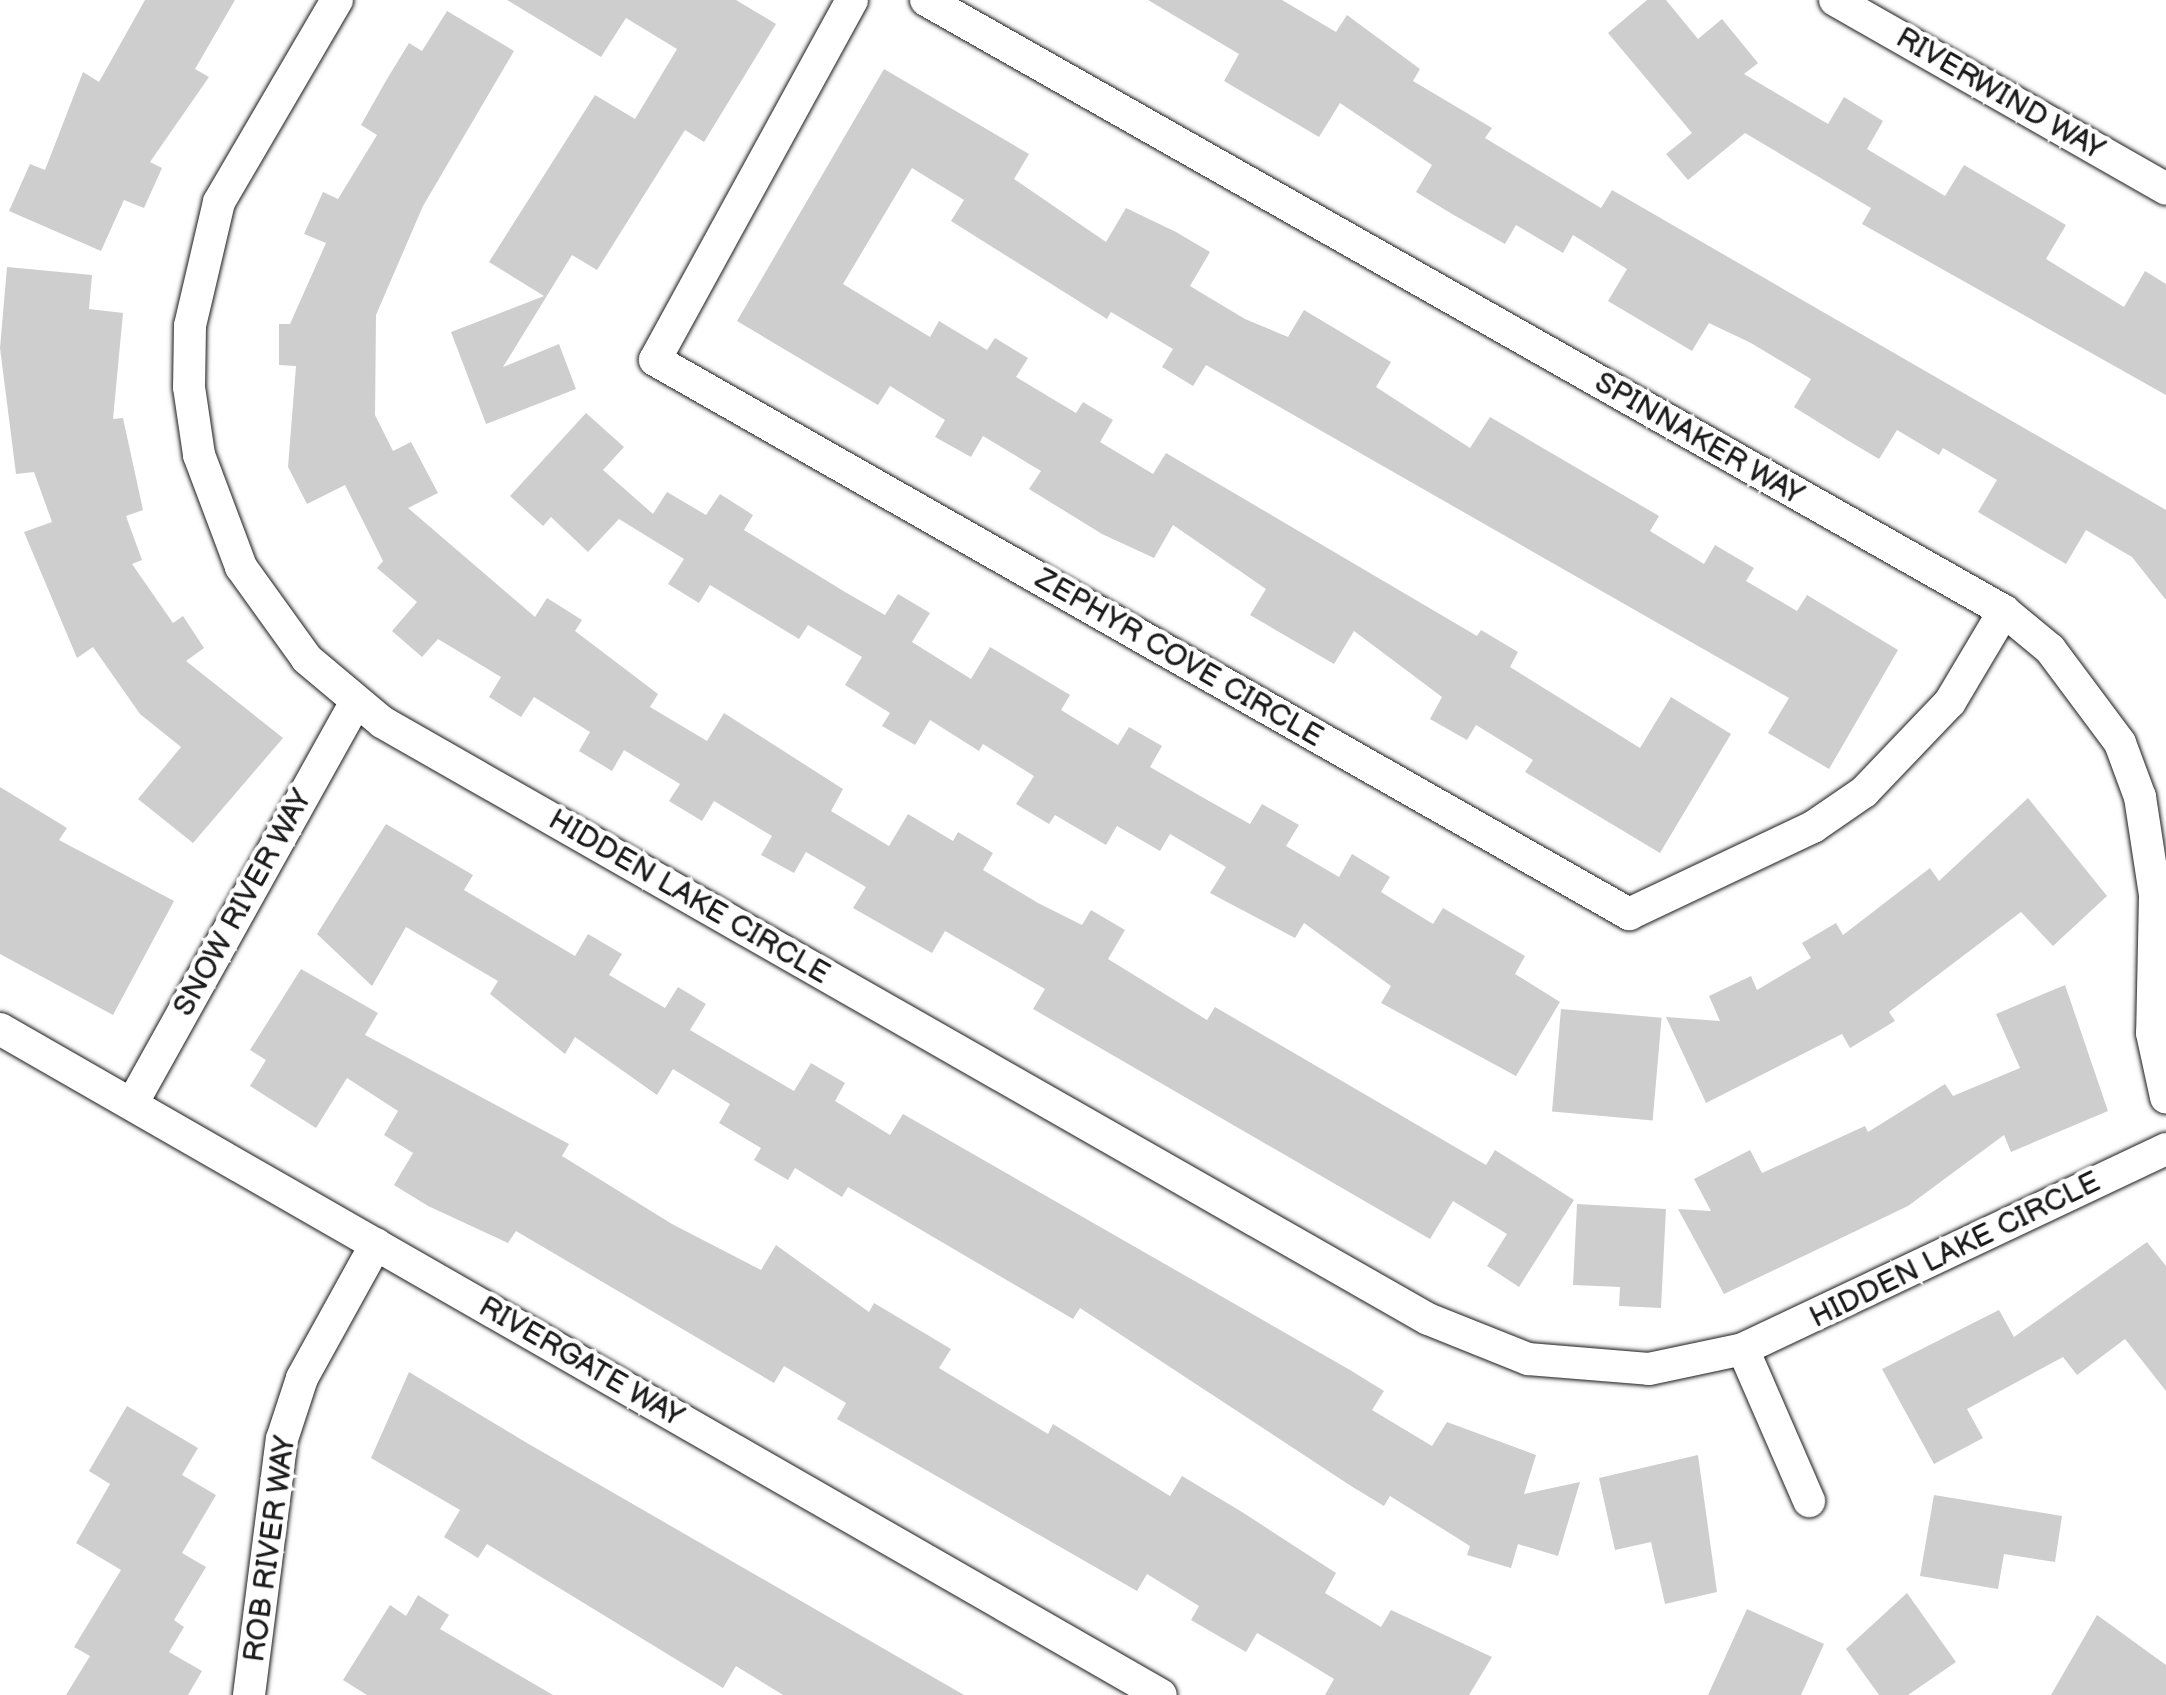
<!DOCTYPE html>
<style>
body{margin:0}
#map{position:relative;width:2166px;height:1695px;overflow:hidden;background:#fff;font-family:"Balsamiq Sans",sans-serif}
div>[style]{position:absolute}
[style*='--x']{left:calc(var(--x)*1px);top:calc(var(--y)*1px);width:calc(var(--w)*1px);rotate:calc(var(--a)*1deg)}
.building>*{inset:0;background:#cecece;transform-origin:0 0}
.roads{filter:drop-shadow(0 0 2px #1c1c1c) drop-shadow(0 0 2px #1c1c1c)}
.minor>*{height:32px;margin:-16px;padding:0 16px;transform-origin:16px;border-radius:16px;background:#fff}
span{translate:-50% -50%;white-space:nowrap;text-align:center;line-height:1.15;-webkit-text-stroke:9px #fff;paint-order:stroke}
.street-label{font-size:30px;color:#1c1c1c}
</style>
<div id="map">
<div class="building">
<div style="clip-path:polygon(145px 0,235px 0,195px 69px,209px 77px,150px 162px,162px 168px,144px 208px,124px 200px,101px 251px,9px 211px,30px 164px,45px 170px,83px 72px,99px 82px)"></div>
<div style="clip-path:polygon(507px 0,736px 0,776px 24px,704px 142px,685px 130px,597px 270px,572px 255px,503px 367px,559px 344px,576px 389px,486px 424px,451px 332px,544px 296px,489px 262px,595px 95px,635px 119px,677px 49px,626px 18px,601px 57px)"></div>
<div style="clip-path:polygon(1148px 0,1282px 0,1336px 32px,1347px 15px,1420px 69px,1413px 81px,1492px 128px,1485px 138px,1601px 208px,1612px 190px,2166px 510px,2166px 600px,2132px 557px,2086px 530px,2066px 564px,1978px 512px,1997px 480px,1943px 448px,1939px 455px,1897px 430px,1879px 459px,1847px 440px,1794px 407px,1811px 379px,1751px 343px,1709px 323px,1692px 351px,1608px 301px,1627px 269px,1573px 235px,1563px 253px,1516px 225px,1505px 244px,1452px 214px,1416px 192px,1432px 165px,1340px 103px,1319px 137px,1224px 81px,1239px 54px)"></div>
<div style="clip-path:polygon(1647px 0,1666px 0,1698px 39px,1722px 19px,1758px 63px,1744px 74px,1828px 124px,1844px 97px,1883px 121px,1867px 149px,1945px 196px,1964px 165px,2066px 225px,2046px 259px,2124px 307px,2145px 271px,2166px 284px,2166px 395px,1862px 224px,1871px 208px,1745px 133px,1688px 180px,1666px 154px,1692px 133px,1608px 33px)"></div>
<div style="clip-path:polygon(447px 11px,514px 51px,423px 206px,376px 315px,375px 415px,393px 451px,411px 442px,438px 493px,408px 508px,535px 617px,547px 598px,582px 620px,575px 631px,658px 694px,650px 707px,707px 741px,724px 713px,843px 789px,831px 811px,889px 846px,908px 814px,953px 841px,958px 832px,993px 853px,983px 870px,1038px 903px,1082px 925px,1091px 910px,1125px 930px,1108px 959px,1207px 1020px,1215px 1007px,1486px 1165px,1495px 1150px,1574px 1200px,1519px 1287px,1487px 1266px,1507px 1234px,1453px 1201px,1430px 1239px,1033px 1009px,1045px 989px,945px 931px,932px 953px,853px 908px,866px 887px,806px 852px,794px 873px,761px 855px,772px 836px,714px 801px,702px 821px,669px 801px,680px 784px,624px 750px,612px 771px,579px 751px,590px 732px,534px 697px,521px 717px,489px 697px,501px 677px,438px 639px,422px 657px,392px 631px,417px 602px,377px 568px,383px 561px,345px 485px,307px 504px,288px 467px,296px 366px,279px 365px,279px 324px,290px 324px,326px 243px,304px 234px,323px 192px,338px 199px,377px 135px,361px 125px,387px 79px,409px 43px,422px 51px)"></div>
<div style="clip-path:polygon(884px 69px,1029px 154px,1014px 179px,1106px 242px,1126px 208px,1176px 232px,1210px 252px,1190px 286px,1245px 319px,1288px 337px,1304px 310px,1391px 362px,1376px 387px,1470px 448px,1490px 417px,1659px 516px,1650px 531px,1704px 564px,1715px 545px,1754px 568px,1746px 581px,1797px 611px,1807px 595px,1898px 650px,1829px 769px,1768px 733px,1789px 698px,1206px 365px,1193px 386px,1162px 367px,1173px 349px,1111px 312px,1107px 319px,951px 221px,964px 200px,912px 168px,843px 284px,930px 337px,939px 321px,987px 350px,995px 338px,1028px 358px,1016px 377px,1076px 413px,1083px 402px,1113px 420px,1100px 442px,1153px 474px,1166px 453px,1477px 636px,1481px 630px,1518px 652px,1510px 667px,1640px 748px,1671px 697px,1731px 734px,1660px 853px,1525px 772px,1533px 760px,1476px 725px,1467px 740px,1430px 719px,1442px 697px,1354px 631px,1334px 664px,1250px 615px,1266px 589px,1173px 525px,1154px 558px,1102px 534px,1029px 489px,1041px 471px,983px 436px,971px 457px,935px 437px,945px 420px,890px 386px,878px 405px,737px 321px)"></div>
<div style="clip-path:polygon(7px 267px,92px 275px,89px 309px,123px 313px,113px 419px,123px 418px,143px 510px,126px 516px,142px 560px,132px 564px,173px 623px,183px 616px,204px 648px,186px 661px,283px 738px,193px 843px,138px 799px,181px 747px,140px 714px,93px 647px,77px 658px,24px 532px,52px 522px,34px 472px,16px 474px,0 348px)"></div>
<div style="clip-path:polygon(586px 413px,624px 447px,603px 470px,653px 514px,667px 492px,706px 515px,720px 494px,753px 515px,744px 530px,845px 592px,885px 615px,898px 594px,930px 613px,912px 642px,971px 679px,990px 647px,1070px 695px,1061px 710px,1118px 745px,1129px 727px,1162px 746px,1150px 767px,1209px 801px,1250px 824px,1262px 804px,1299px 825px,1286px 846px,1339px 877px,1352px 854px,1390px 877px,1381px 892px,1433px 924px,1443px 908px,1525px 956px,1515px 974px,1560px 1002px,1516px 1076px,1381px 1003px,1391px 986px,1304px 923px,1295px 938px,1210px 893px,1226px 867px,1170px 834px,1160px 851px,1117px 826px,1106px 845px,1055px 815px,1049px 824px,1016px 804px,1034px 776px,983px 744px,979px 751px,930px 720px,915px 745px,882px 726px,890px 713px,845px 685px,862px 657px,808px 625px,799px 639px,710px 585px,699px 603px,668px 584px,684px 559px,619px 519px,588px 552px,551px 517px,543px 526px,510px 496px)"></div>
<div style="clip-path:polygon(0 787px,67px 828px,59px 840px,174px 901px,113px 1015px,0 954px)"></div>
<div style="clip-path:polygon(2028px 798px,2107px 896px,2053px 946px,2021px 912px,1889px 1012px,1895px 1021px,1850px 1048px,1842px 1034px,1706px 1103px,1666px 1017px,1720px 1021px,1709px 996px,1751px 976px,1757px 990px,1811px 958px,1802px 943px,1836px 923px,1843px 935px,1930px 868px,1939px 881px)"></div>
<div style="clip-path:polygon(386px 824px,473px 875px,464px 890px,575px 956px,588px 934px,622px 954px,609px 975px,665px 1008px,678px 987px,706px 1004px,690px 1030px,794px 1091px,811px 1063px,845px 1083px,835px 1101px,890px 1135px,903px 1114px,1350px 1370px,1384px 1391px,1372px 1410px,1432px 1446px,1447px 1422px,1536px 1455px,1524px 1494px,1580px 1482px,1558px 1556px,1518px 1544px,1511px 1568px,1467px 1555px,1470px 1546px,1390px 1496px,1384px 1506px,1351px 1486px,1080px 1308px,1073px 1319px,848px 1187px,842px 1197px,795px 1168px,788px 1180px,754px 1160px,761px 1148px,719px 1123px,730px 1104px,673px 1069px,657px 1095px,575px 1037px,565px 1054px,490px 994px,498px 981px,406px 927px,372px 986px,317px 934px)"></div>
<div style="clip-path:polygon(301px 969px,378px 1013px,365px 1035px,569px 1144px,562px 1156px,672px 1224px,761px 1270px,776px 1245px,869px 1312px,874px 1303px,951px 1349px,939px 1368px,1048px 1434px,1053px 1424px,1170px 1496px,1182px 1476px,1242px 1512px,1336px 1573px,1325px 1593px,1381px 1627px,1391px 1610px,1492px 1657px,1469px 1695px,1325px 1695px,1334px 1679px,1298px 1657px,1257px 1633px,1246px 1652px,1191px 1620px,1199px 1606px,1147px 1574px,1137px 1591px,837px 1419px,846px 1403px,784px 1366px,774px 1383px,516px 1231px,508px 1243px,428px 1206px,394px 1185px,413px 1153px,384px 1135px,398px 1111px,347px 1078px,316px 1128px,250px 1086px,266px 1060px,250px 1050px)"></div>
<div style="clip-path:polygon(2065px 985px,2108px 1111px,2011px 1152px,2004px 1135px,1908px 1206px,1724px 1294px,1678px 1209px,1711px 1211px,1694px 1179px,1750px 1150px,1762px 1173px,1865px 1126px,1868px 1132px,1945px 1084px,1953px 1096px,2020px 1068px,1996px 1014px)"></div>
<div style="left:1561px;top:1009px;width:101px;height:103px;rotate:5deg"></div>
<div style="clip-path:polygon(1577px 1204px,1666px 1209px,1661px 1308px,1619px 1306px,1620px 1287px,1573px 1285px)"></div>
<div style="clip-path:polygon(2147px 1242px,2166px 1266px,2166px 1391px,2125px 1339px,2077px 1375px,2063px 1357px,1967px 1409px,1983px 1438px,1934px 1464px,1882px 1369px,1999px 1310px,2014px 1337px)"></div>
<div style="clip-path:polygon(409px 1372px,527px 1443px,964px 1695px,783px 1695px,736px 1666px,723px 1688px,487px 1544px,478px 1558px,444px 1537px,460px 1510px,371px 1458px)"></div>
<div style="clip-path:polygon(127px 1406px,198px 1448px,182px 1475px,216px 1495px,182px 1553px,206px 1567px,174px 1620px,184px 1627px,169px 1652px,202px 1671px,188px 1695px,66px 1695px,90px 1656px,74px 1647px,121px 1570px,76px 1543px,110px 1484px,89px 1471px)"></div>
<div style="clip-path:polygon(1698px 1455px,1717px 1592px,1665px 1604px,1651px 1542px,1615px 1550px,1599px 1478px)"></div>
<div style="clip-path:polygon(1934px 1495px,2062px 1516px,2055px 1562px,2004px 1554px,1998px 1589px,1920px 1576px)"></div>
<div style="clip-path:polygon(1907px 1593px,1956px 1662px,1908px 1695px,1879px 1695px,1846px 1649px)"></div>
<div style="clip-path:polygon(418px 1595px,449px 1615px,440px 1629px,553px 1695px,367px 1695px,343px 1680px,390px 1605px,406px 1616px)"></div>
<div style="clip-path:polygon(1747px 1609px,1824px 1644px,1801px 1695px,1708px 1695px)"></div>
<div style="clip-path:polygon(2097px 1615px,2166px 1665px,2166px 1695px,2051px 1695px)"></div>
</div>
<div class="roads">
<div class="minor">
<div style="--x:337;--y:0;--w:234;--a:120.3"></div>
<div style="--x:219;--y:202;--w:127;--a:103.2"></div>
<div style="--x:190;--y:326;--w:61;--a:90.9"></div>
<div style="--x:189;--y:387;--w:69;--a:81.6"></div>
<div style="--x:199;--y:455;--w:120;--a:69.4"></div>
<div style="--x:241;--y:567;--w:113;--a:54.3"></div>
<div style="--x:307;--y:659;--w:98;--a:40"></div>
<div style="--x:382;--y:722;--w:1204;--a:29.72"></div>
<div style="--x:1428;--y:1319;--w:108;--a:21.8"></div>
<div style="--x:1528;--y:1359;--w:121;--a:4.7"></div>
<div style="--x:1649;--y:1369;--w:96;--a:-12"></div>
<div style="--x:1743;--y:1349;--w:468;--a:-25.3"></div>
<div style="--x:852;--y:0;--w:410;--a:118.7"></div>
<div style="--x:655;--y:360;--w:1121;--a:29.63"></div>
<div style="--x:1629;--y:914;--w:204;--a:-25.3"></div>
<div style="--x:1813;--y:827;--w:62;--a:-34.5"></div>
<div style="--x:1864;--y:792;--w:124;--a:-46.3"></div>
<div style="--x:1950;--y:702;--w:106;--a:-59.3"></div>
<div style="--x:926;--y:0;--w:1239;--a:29.54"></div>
<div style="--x:2004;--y:611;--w:60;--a:39.6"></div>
<div style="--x:2050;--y:649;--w:117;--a:53.3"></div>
<div style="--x:2120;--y:743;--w:58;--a:69.7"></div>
<div style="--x:2140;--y:797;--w:99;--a:81.3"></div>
<div style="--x:2155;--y:895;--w:138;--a:91.2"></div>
<div style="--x:2152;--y:1033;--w:66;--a:77.7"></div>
<div style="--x:1835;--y:0;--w:381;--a:29.7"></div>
<div style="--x:0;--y:1029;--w:1338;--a:29.84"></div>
<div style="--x:132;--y:1104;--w:459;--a:-60.9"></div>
<div style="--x:1743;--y:1349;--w:166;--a:66.5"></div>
<div style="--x:249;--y:1695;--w:258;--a:-82.7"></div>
<div style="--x:282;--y:1439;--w:64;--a:-71.8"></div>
<div style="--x:302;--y:1378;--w:153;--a:-61.1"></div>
</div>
</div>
<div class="street-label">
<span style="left:2000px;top:94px;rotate:30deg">RIVERWIND WAY</span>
<span style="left:1699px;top:439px;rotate:30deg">SPINNAKER WAY</span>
<span style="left:1179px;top:658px;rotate:30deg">ZEPHYR COVE CIRCLE</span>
<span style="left:689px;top:897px;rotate:30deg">HIDDEN LAKE CIRCLE</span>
<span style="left:243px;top:903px;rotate:-61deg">SNOW RIVER WAY</span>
<span style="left:1955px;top:1250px;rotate:-26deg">HIDDEN LAKE CIRCLE</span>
<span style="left:581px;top:1362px;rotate:30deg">RIVERGATE WAY</span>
<span style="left:270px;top:1549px;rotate:-82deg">ROB RIVER WAY</span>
</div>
</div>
